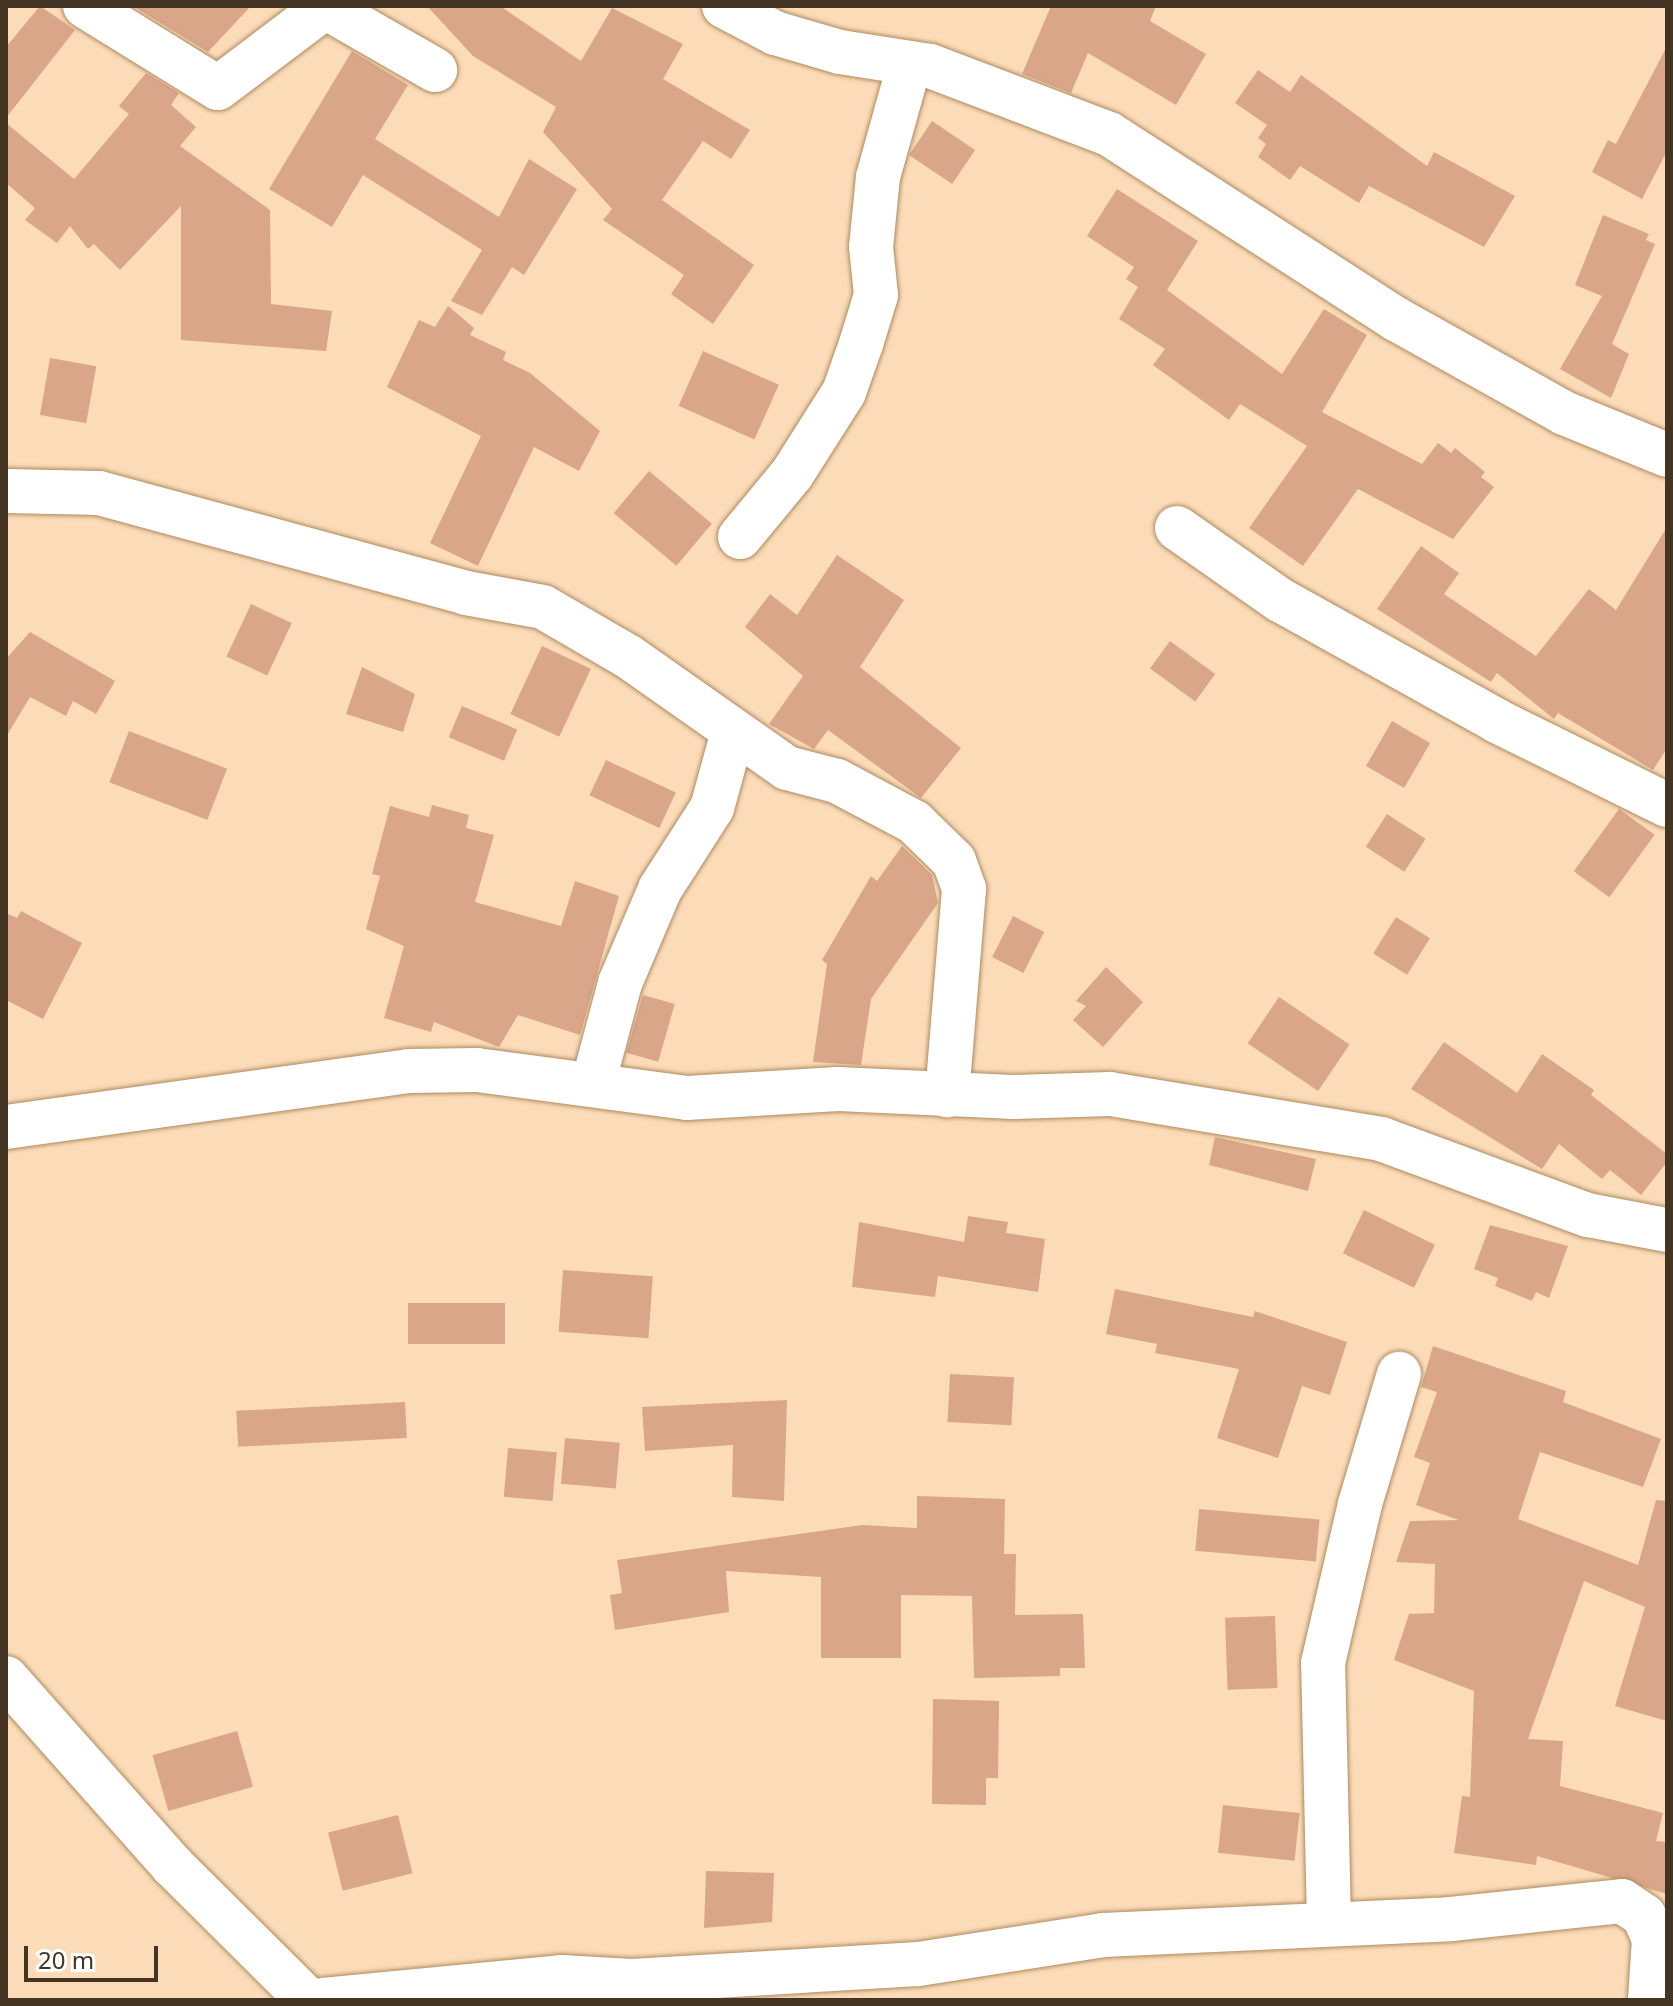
<!DOCTYPE html>
<style>
body{margin:0}
#map{position:relative;width:1673px;height:2006px;overflow:hidden;background:#fcdcb8;font-family:"Noto Sans",sans-serif}
div>[style]{position:absolute}
[style*='--x']{left:calc(var(--x)*1px);top:calc(var(--y)*1px);width:calc(var(--w)*1px);rotate:calc(var(--a)*1deg)}
.building>*{inset:0;background:#daa689;transform-origin:0 0}
.roads{filter:drop-shadow(0 0 2px #af8a60) drop-shadow(0 0 2px #af8a60)}
.street>*{height:44px;margin:-22px;padding:0 22px;transform-origin:22px;border-radius:22px;background:#fff}
span{translate:-50% -50%;white-space:nowrap;text-align:center;line-height:1.15;-webkit-text-stroke:6px #fff;paint-order:stroke}
.frame{position:absolute;inset:0;border:8px solid #443423;pointer-events:none}
.scale{position:absolute;left:24px;top:1946px;width:134px;height:36px;box-sizing:border-box;border:4px solid #443423;border-top:0;padding-left:10px;font-size:24px;line-height:28px;white-space:nowrap;color:#443423;-webkit-text-stroke:6px #fff;paint-order:stroke}
</style>
<div id="map">
<div class="building">
<div style="clip-path:polygon(40px 6px,75px 30px,6px 118px,6px 47px)"></div>
<div style="clip-path:polygon(133px 6px,251px 6px,208px 52px)"></div>
<div style="clip-path:polygon(427px 6px,500px 6px,581px 61px,612px 8px,683px 44px,663px 79px,750px 130px,731px 159px,703px 141px,662px 200px,754px 265px,713px 324px,671px 294px,684px 275px,603px 220px,612px 209px,543px 132px,556px 107px,473px 56px)"></div>
<div style="clip-path:polygon(1051px 6px,1156px 6px,1150px 21px,1206px 54px,1176px 105px,1088px 53px,1071px 93px,1022px 74px)"></div>
<div style="clip-path:polygon(1667px 46px,1667px 151px,1642px 199px,1592px 172px,1608px 140px,1616px 144px)"></div>
<div style="clip-path:polygon(352px 51px,408px 85px,375px 139px,499px 217px,529px 159px,577px 189px,524px 275px,512px 267px,482px 315px,451px 301px,482px 250px,363px 175px,332px 227px,269px 189px)"></div>
<div style="clip-path:polygon(1258px 70px,1290px 92px,1301px 75px,1427px 166px,1434px 152px,1515px 196px,1484px 247px,1369px 186px,1359px 203px,1300px 166px,1290px 180px,1258px 157px,1266px 144px,1258px 138px,1267px 125px,1235px 103px)"></div>
<div style="clip-path:polygon(146px 73px,179px 93px,171px 105px,196px 127px,180px 146px,270px 210px,271px 304px,332px 311px,326px 351px,181px 340px,181px 206px,120px 270px,94px 244px,88px 249px,70px 226px,57px 243px,25px 220px,35px 208px,6px 183px,6px 123px,74px 179px,129px 114px,119px 106px)"></div>
<div style="left:932px;top:121px;width:52px;height:41px;rotate:34deg"></div>
<div style="clip-path:polygon(1117px 189px,1198px 241px,1167px 290px,1282px 374px,1324px 309px,1367px 335px,1322px 412px,1422px 464px,1438px 443px,1451px 453px,1455px 448px,1485px 472px,1481px 477px,1494px 487px,1453px 539px,1358px 489px,1303px 566px,1249px 528px,1307px 446px,1240px 404px,1229px 420px,1153px 365px,1165px 349px,1119px 319px,1138px 287px,1126px 279px,1134px 267px,1087px 236px)"></div>
<div style="clip-path:polygon(1603px 215px,1649px 234px,1646px 240px,1655px 244px,1612px 344px,1629px 354px,1611px 398px,1560px 369px,1602px 296px,1575px 285px)"></div>
<div style="clip-path:polygon(448px 306px,474px 328px,470px 335px,506px 352px,503px 360px,530px 373px,600px 431px,579px 471px,534px 447px,478px 566px,430px 543px,481px 436px,387px 387px,419px 320px,435px 327px)"></div>
<div style="left:703px;top:351px;width:83px;height:60px;rotate:24deg"></div>
<div style="left:50px;top:358px;width:47px;height:58px;rotate:10deg"></div>
<div style="left:649px;top:471px;width:82px;height:55px;rotate:40deg"></div>
<div style="clip-path:polygon(1667px 527px,1667px 748px,1653px 770px,1558px 713px,1554px 719px,1497px 673px,1491px 682px,1377px 609px,1421px 546px,1459px 573px,1444px 594px,1536px 656px,1589px 589px,1616px 610px)"></div>
<div style="clip-path:polygon(837px 555px,904px 600px,860px 667px,961px 748px,921px 798px,828px 730px,814px 749px,769px 724px,803px 676px,745px 627px,770px 594px,797px 615px)"></div>
<div style="left:251px;top:604px;width:45px;height:58px;rotate:25deg"></div>
<div style="clip-path:polygon(30px 632px,115px 681px,96px 714px,73px 701px,66px 716px,30px 697px,6px 737px,6px 659px)"></div>
<div style="left:1170px;top:641px;width:56px;height:34px;rotate:36deg"></div>
<div style="left:542px;top:646px;width:54px;height:75px;rotate:25deg"></div>
<div style="clip-path:polygon(362px 667px,415px 694px,403px 732px,346px 714px)"></div>
<div style="left:462px;top:706px;width:60px;height:34px;rotate:23deg"></div>
<div style="left:1392px;top:721px;width:44px;height:52px;rotate:30deg"></div>
<div style="left:129px;top:731px;width:105px;height:55px;rotate:21deg"></div>
<div style="left:606px;top:760px;width:77px;height:39px;rotate:25deg"></div>
<div style="clip-path:polygon(432px 805px,469px 815px,466px 828px,494px 835px,475px 902px,561px 926px,575px 881px,619px 896px,580px 1035px,518px 1015px,499px 1047px,434px 1022px,431px 1032px,384px 1018px,404px 946px,366px 929px,380px 876px,372px 874px,390px 806px,429px 817px)"></div>
<div style="left:1619px;top:809px;width:44px;height:77px;rotate:36deg"></div>
<div style="left:1387px;top:814px;width:46px;height:39px;rotate:33deg"></div>
<div style="clip-path:polygon(902px 846px,932px 875px,938px 903px,871px 999px,861px 1065px,813px 1062px,827px 964px,822px 960px,871px 876px,877px 881px)"></div>
<div style="clip-path:polygon(21px 911px,82px 943px,43px 1019px,6px 1000px,6px 913px,17px 918px)"></div>
<div style="left:1013px;top:916px;width:35px;height:46px;rotate:27deg"></div>
<div style="left:1396px;top:917px;width:40px;height:43px;rotate:32deg"></div>
<div style="clip-path:polygon(1106px 967px,1143px 1002px,1103px 1047px,1073px 1020px,1086px 1006px,1076px 1001px)"></div>
<div style="left:643px;top:995px;width:33px;height:60px;rotate:16deg"></div>
<div style="left:1279px;top:997px;width:85px;height:56px;rotate:34deg"></div>
<div style="clip-path:polygon(1444px 1042px,1517px 1093px,1542px 1054px,1594px 1090px,1591px 1095px,1667px 1154px,1667px 1162px,1641px 1195px,1610px 1170px,1602px 1179px,1559px 1144px,1542px 1169px,1411px 1089px)"></div>
<div style="clip-path:polygon(1215px 1137px,1316px 1159px,1308px 1191px,1209px 1165px)"></div>
<div style="left:1364px;top:1210px;width:79px;height:48px;rotate:26deg"></div>
<div style="clip-path:polygon(968px 1216px,1008px 1222px,1006px 1233px,1045px 1239px,1038px 1292px,938px 1276px,935px 1297px,852px 1287px,859px 1222px,964px 1242px)"></div>
<div style="clip-path:polygon(1490px 1225px,1568px 1246px,1549px 1298px,1536px 1292px,1532px 1301px,1495px 1286px,1498px 1278px,1474px 1269px)"></div>
<div style="left:563px;top:1270px;width:90px;height:62px;rotate:4deg"></div>
<div style="clip-path:polygon(1115px 1289px,1253px 1317px,1255px 1311px,1347px 1342px,1330px 1395px,1302px 1386px,1278px 1458px,1217px 1438px,1239px 1369px,1155px 1353px,1157px 1344px,1106px 1334px)"></div>
<div style="left:408px;top:1303px;width:97px;height:41px"></div>
<div style="clip-path:polygon(1433px 1346px,1566px 1391px,1563px 1402px,1661px 1439px,1643px 1487px,1540px 1452px,1518px 1519px,1638px 1565px,1656px 1500px,1667px 1501px,1667px 1721px,1615px 1706px,1645px 1607px,1584px 1581px,1528px 1739px,1563px 1741px,1560px 1786px,1663px 1813px,1656px 1841px,1667px 1842px,1667px 1894px,1537px 1856px,1536px 1865px,1454px 1853px,1462px 1796px,1470px 1797px,1474px 1691px,1394px 1660px,1409px 1614px,1434px 1613px,1435px 1564px,1396px 1562px,1410px 1521px,1459px 1520px,1416px 1505px,1430px 1463px,1414px 1457px,1437px 1392px,1421px 1387px)"></div>
<div style="left:950px;top:1374px;width:64px;height:48px;rotate:3deg"></div>
<div style="clip-path:polygon(787px 1400px,784px 1501px,732px 1497px,733px 1445px,645px 1451px,642px 1407px)"></div>
<div style="left:405px;top:1402px;width:36px;height:169px;rotate:87deg"></div>
<div style="left:565px;top:1438px;width:55px;height:46px;rotate:5deg"></div>
<div style="left:508px;top:1448px;width:49px;height:49px;rotate:5deg"></div>
<div style="clip-path:polygon(917px 1496px,1005px 1499px,1004px 1554px,1016px 1554px,1015px 1615px,1083px 1614px,1085px 1668px,1060px 1668px,1060px 1676px,974px 1678px,972px 1596px,901px 1595px,901px 1658px,821px 1658px,821px 1577px,726px 1571px,729px 1612px,615px 1630px,610px 1595px,622px 1593px,617px 1560px,862px 1525px,917px 1528px)"></div>
<div style="left:1199px;top:1509px;width:121px;height:42px;rotate:5deg"></div>
<div style="left:1275px;top:1616px;width:72px;height:50px;rotate:88deg"></div>
<div style="clip-path:polygon(933px 1699px,999px 1701px,998px 1778px,986px 1778px,986px 1805px,932px 1804px)"></div>
<div style="left:237px;top:1731px;width:58px;height:88px;rotate:74deg"></div>
<div style="left:1223px;top:1805px;width:77px;height:48px;rotate:6deg"></div>
<div style="left:398px;top:1815px;width:60px;height:72px;rotate:76deg"></div>
<div style="clip-path:polygon(706px 1871px,774px 1873px,772px 1922px,704px 1928px)"></div>
</div>
<div class="roads">
<div class="street">
<div style="--x:85;--y:6;--w:156;--a:31.7"></div>
<div style="--x:218;--y:88;--w:134;--a:-37.1"></div>
<div style="--x:325;--y:7;--w:127;--a:29.8"></div>
<div style="--x:724;--y:6;--w:58;--a:27.9"></div>
<div style="--x:775;--y:33;--w:68;--a:16.3"></div>
<div style="--x:840;--y:52;--w:91;--a:8.8"></div>
<div style="--x:930;--y:66;--w:191;--a:20.8"></div>
<div style="--x:1109;--y:134;--w:341;--a:32.8"></div>
<div style="--x:1396;--y:319;--w:193;--a:29.2"></div>
<div style="--x:1564;--y:413;--w:111;--a:22.2"></div>
<div style="--x:6;--y:491;--w:93;--a:1.2"></div>
<div style="--x:99;--y:493;--w:380;--a:15.2"></div>
<div style="--x:466;--y:593;--w:78;--a:10.3"></div>
<div style="--x:543;--y:607;--w:99;--a:30.2"></div>
<div style="--x:629;--y:657;--w:193;--a:35.1"></div>
<div style="--x:787;--y:768;--w:52;--a:14.6"></div>
<div style="--x:837;--y:781;--w:87;--a:28"></div>
<div style="--x:914;--y:822;--w:56;--a:44.3"></div>
<div style="--x:954;--y:861;--w:30;--a:70"></div>
<div style="--x:964;--y:889;--w:207;--a:94.7"></div>
<div style="--x:1177;--y:528;--w:126;--a:35"></div>
<div style="--x:1280;--y:600;--w:248;--a:29.1"></div>
<div style="--x:1497;--y:721;--w:190;--a:26.3"></div>
<div style="--x:740;--y:537;--w:82;--a:-50.5"></div>
<div style="--x:792;--y:474;--w:97;--a:-57.6"></div>
<div style="--x:844;--y:392;--w:51;--a:-70.5"></div>
<div style="--x:861;--y:344;--w:51;--a:-73"></div>
<div style="--x:876;--y:295;--w:48;--a:-95.9"></div>
<div style="--x:871;--y:247;--w:70;--a:-84.3"></div>
<div style="--x:878;--y:177;--w:115;--a:-74.4"></div>
<div style="--x:593;--y:1084;--w:105;--a:-75"></div>
<div style="--x:620;--y:983;--w:102;--a:-66.9"></div>
<div style="--x:660;--y:889;--w:96;--a:-57.3"></div>
<div style="--x:712;--y:808;--w:79;--a:-74.6"></div>
<div style="--x:6;--y:1127;--w:407;--a:-7.9"></div>
<div style="--x:409;--y:1071;--w:68;--a:-0.8"></div>
<div style="--x:477;--y:1070;--w:212;--a:7.6"></div>
<div style="--x:687;--y:1098;--w:151;--a:-3.4"></div>
<div style="--x:838;--y:1089;--w:176;--a:2.6"></div>
<div style="--x:1014;--y:1097;--w:96;--a:-1.8"></div>
<div style="--x:1110;--y:1094;--w:275;--a:9.4"></div>
<div style="--x:1381;--y:1139;--w:221;--a:20.2"></div>
<div style="--x:1588;--y:1215;--w:80;--a:10.8"></div>
<div style="--x:6;--y:1678;--w:250;--a:48.4"></div>
<div style="--x:172;--y:1865;--w:192;--a:44.8"></div>
<div style="--x:1329;--y:1922;--w:259;--a:-91.3"></div>
<div style="--x:1323;--y:1663;--w:163;--a:-76.9"></div>
<div style="--x:1360;--y:1504;--w:136;--a:-73.3"></div>
<div style="--x:323;--y:2000;--w:239;--a:-5.5"></div>
<div style="--x:561;--y:1977;--w:71;--a:3.2"></div>
<div style="--x:632;--y:1981;--w:287;--a:-3.4"></div>
<div style="--x:918;--y:1964;--w:187;--a:-8.9"></div>
<div style="--x:1103;--y:1935;--w:348;--a:-2.6"></div>
<div style="--x:1451;--y:1919;--w:172;--a:-6"></div>
<div style="--x:1622;--y:1901;--w:27;--a:34"></div>
<div style="--x:1644;--y:1916;--w:25;--a:67"></div>
<div style="--x:1654;--y:1939;--w:61;--a:93.8"></div>
</div>
</div>
<div class="frame"></div>
<div class="scale">20 m</div>
</div>
